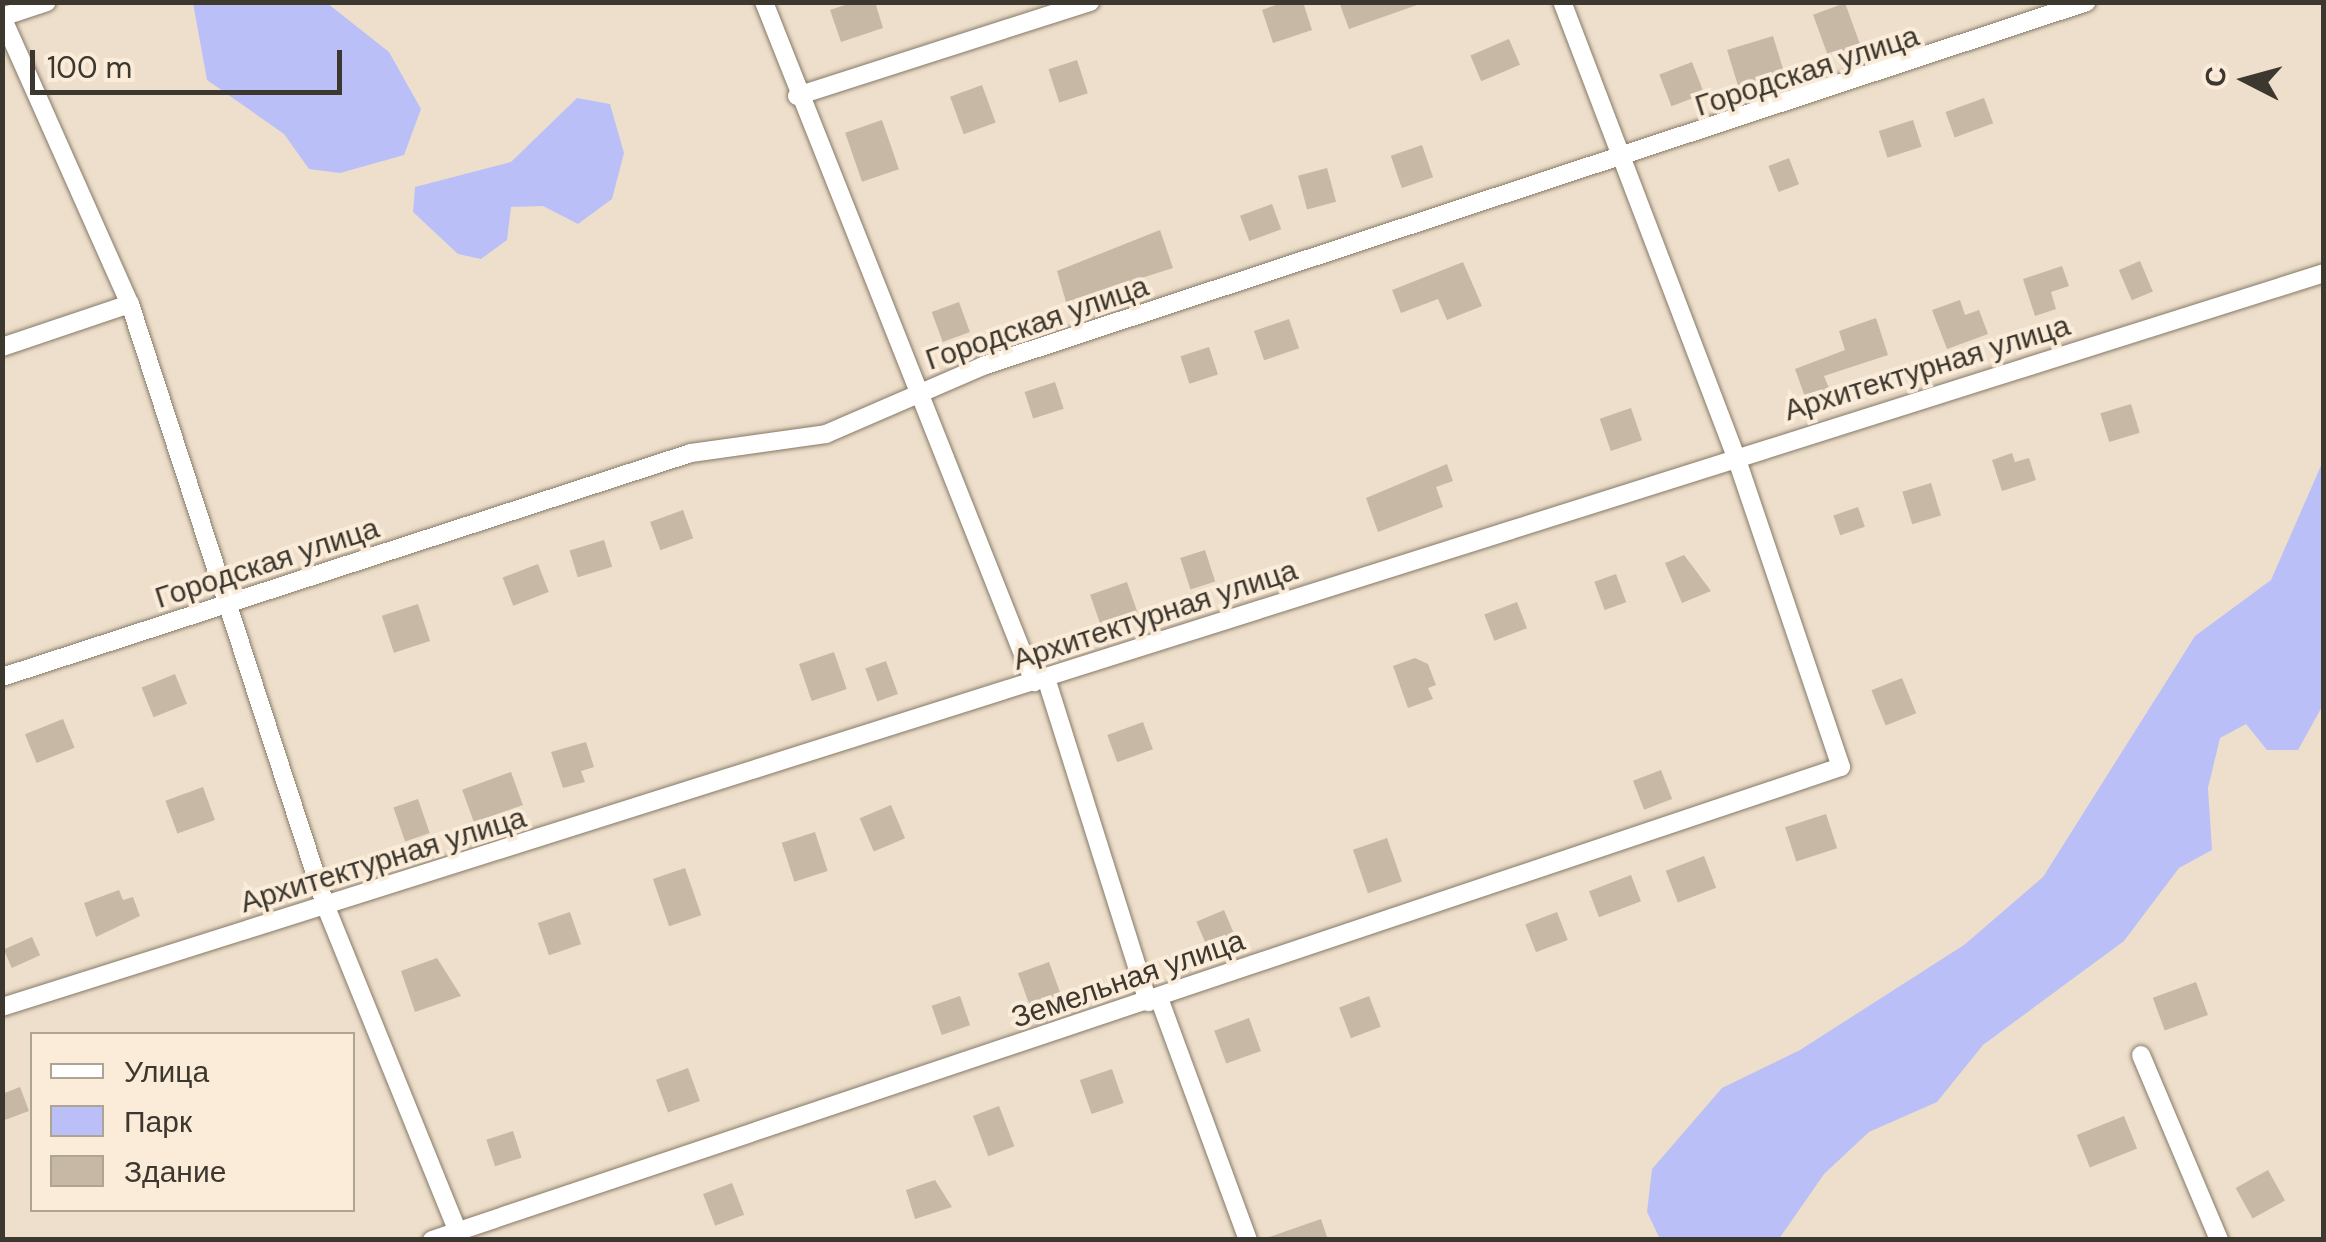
<!DOCTYPE html>
<meta charset="utf-8">
<style>
body{margin:0}
#map{position:relative;width:2326px;height:1242px;overflow:hidden;background:#eddfcb;font-family:"DM Sans",sans-serif}
div>[style]{position:absolute}
[style*='--x']{left:calc(var(--x)*1px);top:calc(var(--y)*1px);width:calc(var(--w)*1px);rotate:calc(var(--a)*1deg)}
.green>*{inset:0;background:#bac0f7}
.building>*{inset:0;background:#c6b8a5;transform-origin:0 0}
.roads{filter:drop-shadow(0 0 2px #867967) drop-shadow(0 0 2px #867967)}
.street>*{height:18px;margin:-9px;padding:0 9px;transform-origin:9px;border-radius:9px;background:#fff}
span{translate:-50% -50%;white-space:nowrap;text-align:center;line-height:1.15;-webkit-text-stroke:8px #faecd8;paint-order:stroke}
.street-label{font-size:30px;color:#3c372f}
.frame{position:absolute;inset:0;border:5px solid #3c372f;pointer-events:none}
.legend{position:absolute;left:30px;top:1032px;width:325px;height:180px;box-sizing:border-box;background:#faecd8;border:2px solid #aea494;margin:0;padding:12px 18px;list-style:none;font-size:30px;color:#3c372f}
.legend li{display:flex;align-items:center;gap:20px;height:50px}
.legend b{width:50px;border:2px solid #aea494}
.north{position:absolute;left:2196px;top:30px;width:100px;height:100px;-webkit-text-stroke:8px #faecd8;paint-order:stroke;rotate:276deg;font-size:28px;font-weight:700;line-height:40px;text-align:center;color:#3c372f}
.north::after{content:'';display:block;margin:auto;width:35px;height:45px;background:#3c372f;clip-path:polygon(50% 0,100% 100%,50% 72%,0 100%)}
.scale{position:absolute;left:30px;top:50px;width:312px;height:45px;box-sizing:border-box;border:5px solid #3c372f;border-top:0;padding-left:12px;font-size:30px;line-height:35px;white-space:nowrap;color:#3c372f;-webkit-text-stroke:8px #faecd8;paint-order:stroke}
</style>
<div id="map">
<div class="green">
<div style="clip-path:polygon(193px 3px,327px 3px,389px 52px,421px 109px,404px 155px,340px 173px,309px 169px,284px 134px,207px 80px)"></div>
<div style="clip-path:polygon(577px 98px,610px 104px,624px 153px,612px 199px,578px 224px,543px 206px,511px 207px,507px 240px,481px 259px,458px 254px,413px 212px,415px 187px,511px 162px)"></div>
<div style="clip-path:polygon(2323px 461px,2323px 705px,2298px 750px,2267px 750px,2246px 724px,2220px 738px,2208px 788px,2212px 850px,2179px 868px,2124px 941px,1983px 1045px,1937px 1102px,1869px 1132px,1824px 1174px,1779px 1239px,1660px 1239px,1647px 1212px,1652px 1169px,1722px 1088px,1800px 1050px,1964px 945px,2043px 877px,2195px 636px,2271px 580px)"></div>
</div>
<div class="building">
<div style="clip-path:polygon(854px 2px,875px 2px,883px 28px,841px 42px,830px 10px)"></div>
<div style="clip-path:polygon(1284px 2px,1303px 2px,1312px 30px,1273px 43px,1262px 10px)"></div>
<div style="clip-path:polygon(1339px 2px,1416px 2px,1417px 5px,1349px 29px)"></div>
<div style="left:1845px;top:3px;width:44px;height:34px;rotate:70deg"></div>
<div style="left:1773px;top:36px;width:41px;height:48px;rotate:73deg"></div>
<div style="left:1509px;top:39px;width:28px;height:42px;rotate:67deg"></div>
<div style="left:1077px;top:60px;width:35px;height:30px;rotate:72deg"></div>
<div style="left:1692px;top:62px;width:34px;height:35px;rotate:69deg"></div>
<div style="left:982px;top:85px;width:40px;height:34px;rotate:70deg"></div>
<div style="left:1984px;top:98px;width:27px;height:41px;rotate:70deg"></div>
<div style="left:882px;top:120px;width:52px;height:39px;rotate:71deg"></div>
<div style="left:1913px;top:120px;width:28px;height:36px;rotate:72deg"></div>
<div style="left:1422px;top:145px;width:34px;height:33px;rotate:71deg"></div>
<div style="left:1789px;top:158px;width:28px;height:22px;rotate:69deg"></div>
<div style="left:1327px;top:168px;width:35px;height:30px;rotate:75deg"></div>
<div style="left:1272px;top:204px;width:27px;height:34px;rotate:70deg"></div>
<div style="clip-path:polygon(1160px 230px,1173px 268px,1066px 302px,1057px 271px)"></div>
<div style="left:2140px;top:261px;width:33px;height:23px;rotate:67deg"></div>
<div style="clip-path:polygon(1463px 262px,1482px 306px,1447px 320px,1438px 299px,1401px 313px,1392px 290px)"></div>
<div style="clip-path:polygon(2062px 266px,2069px 286px,2051px 292px,2056px 309px,2035px 316px,2023px 279px)"></div>
<div style="clip-path:polygon(1960px 300px,1965px 315px,1979px 310px,1988px 334px,1947px 349px,1932px 310px)"></div>
<div style="left:959px;top:302px;width:32px;height:29px;rotate:70deg"></div>
<div style="clip-path:polygon(1876px 318px,1888px 355px,1824px 376px,1829px 388px,1805px 397px,1795px 369px,1845px 350px,1839px 331px)"></div>
<div style="left:1289px;top:319px;width:31px;height:37px;rotate:71deg"></div>
<div style="left:1209px;top:347px;width:29px;height:30px;rotate:72deg"></div>
<div style="left:1055px;top:382px;width:28px;height:32px;rotate:72deg"></div>
<div style="left:2131px;top:404px;width:30px;height:32px;rotate:73deg"></div>
<div style="left:1631px;top:408px;width:34px;height:33px;rotate:71deg"></div>
<div style="clip-path:polygon(2012px 453px,2015px 462px,2029px 458px,2036px 480px,2002px 491px,1992px 460px)"></div>
<div style="clip-path:polygon(1447px 464px,1453px 481px,1436px 487px,1443px 507px,1378px 532px,1366px 498px)"></div>
<div style="left:1931px;top:483px;width:34px;height:30px;rotate:73deg"></div>
<div style="left:1858px;top:507px;width:21px;height:26px;rotate:71deg"></div>
<div style="left:683px;top:510px;width:30px;height:35px;rotate:70deg"></div>
<div style="left:604px;top:540px;width:28px;height:36px;rotate:73deg"></div>
<div style="left:1205px;top:550px;width:33px;height:26px;rotate:72deg"></div>
<div style="clip-path:polygon(1684px 555px,1711px 591px,1682px 603px,1665px 563px)"></div>
<div style="left:538px;top:564px;width:30px;height:38px;rotate:69deg"></div>
<div style="left:1616px;top:574px;width:30px;height:23px;rotate:70deg"></div>
<div style="left:1127px;top:582px;width:34px;height:39px;rotate:71deg"></div>
<div style="left:1517px;top:602px;width:28px;height:35px;rotate:69deg"></div>
<div style="left:418px;top:604px;width:39px;height:38px;rotate:72deg"></div>
<div style="left:834px;top:652px;width:39px;height:37px;rotate:71deg"></div>
<div style="clip-path:polygon(1415px 658px,1428px 664px,1436px 685px,1428px 688px,1433px 699px,1408px 708px,1393px 666px)"></div>
<div style="left:886px;top:661px;width:35px;height:22px;rotate:70deg"></div>
<div style="left:175px;top:674px;width:32px;height:36px;rotate:68deg"></div>
<div style="left:1902px;top:678px;width:38px;height:33px;rotate:68deg"></div>
<div style="left:63px;top:719px;width:31px;height:41px;rotate:68deg"></div>
<div style="left:1143px;top:722px;width:29px;height:38px;rotate:70deg"></div>
<div style="clip-path:polygon(586px 742px,594px 767px,581px 771px,585px 782px,563px 788px,551px 752px)"></div>
<div style="left:1661px;top:770px;width:31px;height:30px;rotate:69deg"></div>
<div style="left:511px;top:772px;width:35px;height:52px;rotate:70deg"></div>
<div style="left:203px;top:787px;width:35px;height:40px;rotate:70deg"></div>
<div style="left:418px;top:799px;width:36px;height:26px;rotate:71deg"></div>
<div style="left:891px;top:805px;width:36px;height:34px;rotate:67deg"></div>
<div style="left:1826px;top:814px;width:36px;height:43px;rotate:72deg"></div>
<div style="left:815px;top:832px;width:41px;height:35px;rotate:72deg"></div>
<div style="left:1387px;top:838px;width:46px;height:36px;rotate:71deg"></div>
<div style="left:1704px;top:856px;width:34px;height:41px;rotate:69deg"></div>
<div style="left:685px;top:868px;width:50px;height:34px;rotate:71deg"></div>
<div style="left:1631px;top:875px;width:28px;height:45px;rotate:69deg"></div>
<div style="clip-path:polygon(119px 890px,123px 900px,133px 897px,140px 916px,96px 937px,84px 903px)"></div>
<div style="left:1224px;top:910px;width:33px;height:30px;rotate:67deg"></div>
<div style="left:570px;top:912px;width:34px;height:34px;rotate:71deg"></div>
<div style="left:1557px;top:912px;width:30px;height:34px;rotate:69deg"></div>
<div style="left:32px;top:937px;width:20px;height:31px;rotate:66deg"></div>
<div style="clip-path:polygon(437px 958px,461px 996px,415px 1012px,401px 971px)"></div>
<div style="left:1049px;top:962px;width:37px;height:33px;rotate:70deg"></div>
<div style="left:2196px;top:982px;width:35px;height:46px;rotate:70deg"></div>
<div style="left:960px;top:996px;width:31px;height:30px;rotate:71deg"></div>
<div style="left:1369px;top:996px;width:33px;height:32px;rotate:69deg"></div>
<div style="left:1249px;top:1018px;width:35px;height:37px;rotate:70deg"></div>
<div style="left:688px;top:1068px;width:35px;height:34px;rotate:70deg"></div>
<div style="left:1112px;top:1069px;width:36px;height:34px;rotate:71deg"></div>
<div style="clip-path:polygon(20px 1087px,29px 1111px,2px 1121px,2px 1094px)"></div>
<div style="left:999px;top:1106px;width:43px;height:28px;rotate:69deg"></div>
<div style="left:2124px;top:1116px;width:35px;height:51px;rotate:68deg"></div>
<div style="left:513px;top:1131px;width:28px;height:28px;rotate:72deg"></div>
<div style="left:2268px;top:1170px;width:35px;height:37px;rotate:61deg"></div>
<div style="clip-path:polygon(935px 1180px,952px 1207px,915px 1219px,906px 1190px)"></div>
<div style="left:732px;top:1183px;width:34px;height:31px;rotate:69deg"></div>
<div style="clip-path:polygon(1321px 1219px,1328px 1240px,1269px 1240px,1269px 1237px)"></div>
</div>
<div class="roads">
<div class="street">
<div style="--x:764;--y:2;--w:732;--a:68.34"></div>
<div style="--x:2;--y:17;--w:314;--a:66"></div>
<div style="--x:130;--y:304;--w:634;--a:71.99"></div>
<div style="--x:326;--y:907;--w:358;--a:67.9"></div>
<div style="--x:2;--y:17;--w:47;--a:-18.4"></div>
<div style="--x:797;--y:96;--w:308;--a:-17.8"></div>
<div style="--x:2;--y:347;--w:135;--a:-18.6"></div>
<div style="--x:2;--y:677;--w:724;--a:-18.01"></div>
<div style="--x:691;--y:453;--w:136;--a:-8"></div>
<div style="--x:826;--y:434;--w:171;--a:-23.4"></div>
<div style="--x:983;--y:366;--w:1162;--a:-18.25"></div>
<div style="--x:1046;--y:678;--w:340;--a:72.5"></div>
<div style="--x:1159;--y:998;--w:258;--a:69.8"></div>
<div style="--x:2;--y:1007;--w:2435;--a:-17.54"></div>
<div style="--x:2141;--y:1055;--w:201;--a:67.1"></div>
<div style="--x:432;--y:1240;--w:1486;--a:-18.56"></div>
<div style="--x:1841;--y:767;--w:327;--a:-108.7"></div>
<div style="--x:1736;--y:457;--w:487;--a:-110.9"></div>
</div>
</div>
<div class="street-label">
<span style="left:1807px;top:71px;rotate:-18deg">Городская улица</span>
<span style="left:1037px;top:323px;rotate:-19deg">Городская улица</span>
<span style="left:1927px;top:368px;rotate:-17deg">Архитектурная улица</span>
<span style="left:267px;top:563px;rotate:-18deg">Городская улица</span>
<span style="left:1155px;top:615px;rotate:-18deg">Архитектурная улица</span>
<span style="left:383px;top:860px;rotate:-17deg">Архитектурная улица</span>
<span style="left:1128px;top:979px;rotate:-19deg">Земельная улица</span>
</div>
<div class="frame"></div>
<ul class="legend">
<li><b style="height:12px;background:#fff"></b>Улица</li>
<li><b style="height:28px;background:#bac0f7"></b>Парк</li>
<li><b style="height:28px;background:#c6b8a5"></b>Здание</li>
</ul>
<div class="north">С</div>
<div class="scale">100 m</div>
</div>
